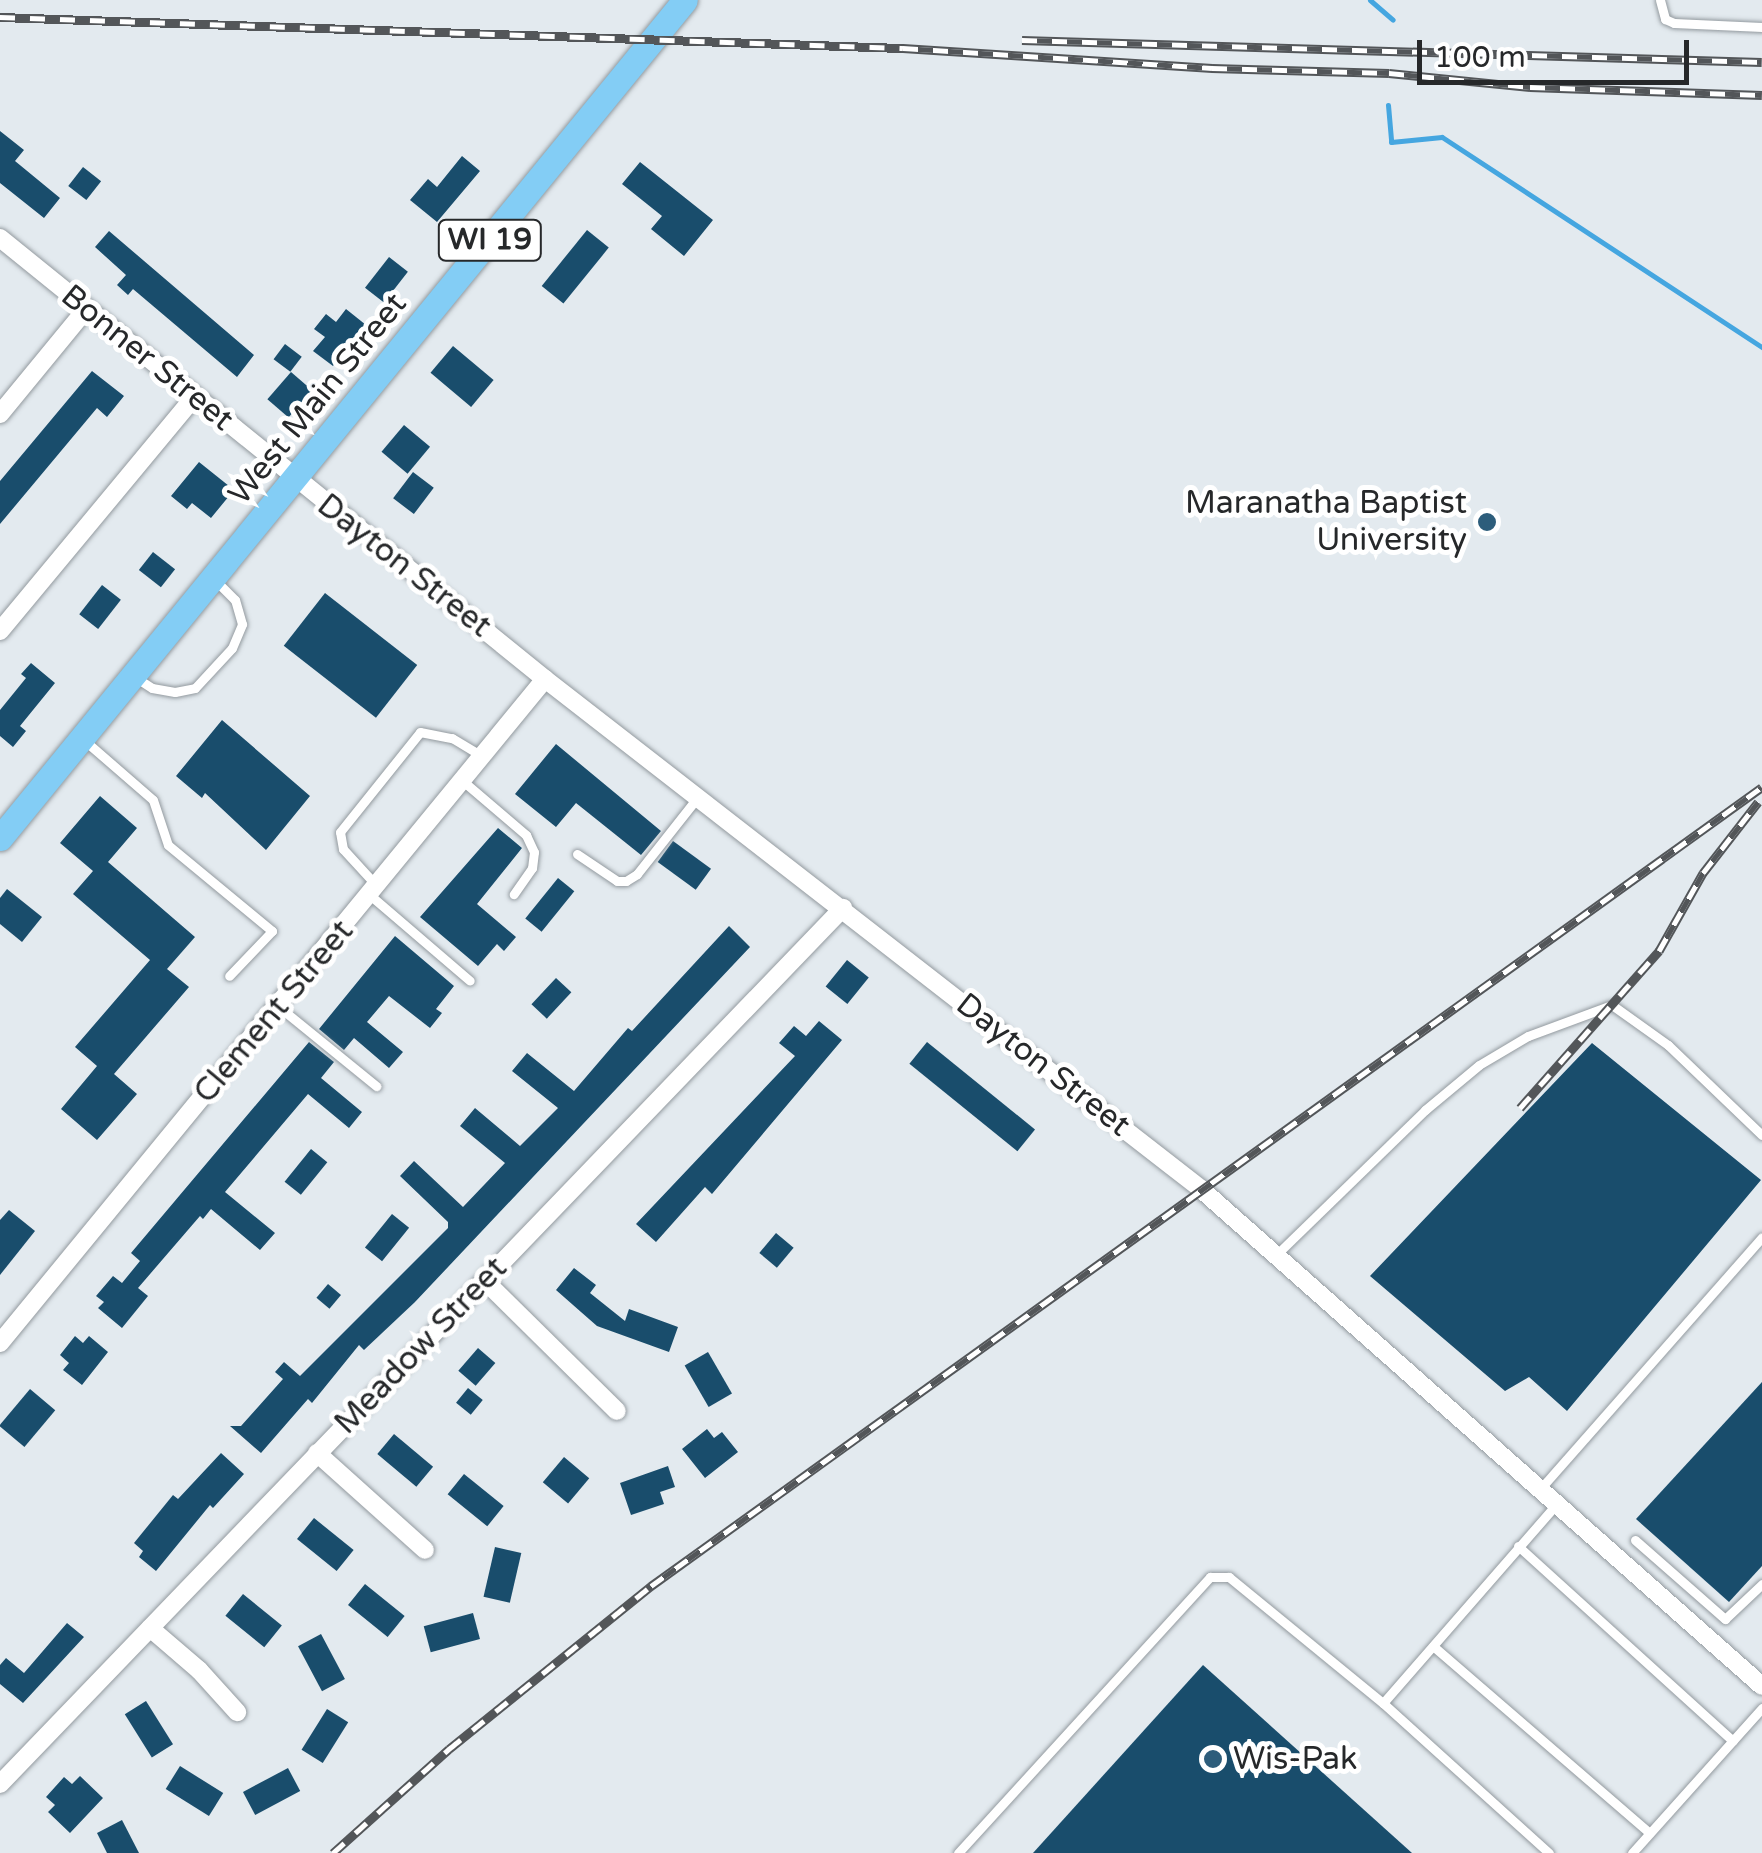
<!DOCTYPE html>
<style>
body{margin:0}
#map{position:relative;width:1762px;height:1853px;overflow:hidden;background:#e3eaef;font-family:"Varela Round",sans-serif}
div>[style]{position:absolute}
[style*='--x']{left:calc(var(--x)*1px);top:calc(var(--y)*1px);width:calc(var(--w)*1px);rotate:calc(var(--a)*1deg)}
.stream>*{height:5px;margin:-2.5px;padding:0 2.5px;transform-origin:2.5px;border-radius:2.5px;background:#45a6e0}
.building>*{inset:0;background:#194d6c;transform-origin:0 0}
.roads{filter:drop-shadow(0 0 2px #939a9f) drop-shadow(0 0 2px #939a9f)}
.lane>*{height:9px;margin:-4.5px;padding:0 4.5px;transform-origin:4.5px;border-radius:4.5px;background:#fff}
.street>*{height:18px;margin:-9px;padding:0 9px;transform-origin:9px;border-radius:9px;background:#fff}
.primary>*{height:25px;margin:-12.5px;padding:0 12.5px;transform-origin:12.5px;border-radius:12.5px;background:#83cdf5}
.rail>*{height:9px;margin-top:-4.5px;transform-origin:0;background:repeating-linear-gradient(90deg,#fff 0 15px,#535659 0 30px);box-sizing:border-box;border-block:2px solid #535659}
.dots>*{width:28px;height:28px;translate:-50% -50%;box-sizing:border-box;border:5px solid #fff;border-radius:50%}
span{translate:-50% -50%;white-space:nowrap;text-align:center;line-height:1.15;-webkit-text-stroke:10px #fff;paint-order:stroke}
.shield-label span{padding:2px 8px;background:#fff;border:2px solid;border-radius:8px;-webkit-text-stroke-width:0}
.shield-label{font-size:30px;color:#26282a;font-weight:700}
.street-label{font-size:32px;color:#26282a}
.poi-label{font-size:32px;color:#26282a}
.right{translate:-100% -50%;text-align:right}
.left{translate:0 -50%;text-align:left}
.scale{position:absolute;left:1417px;top:40px;width:272px;height:45px;box-sizing:border-box;border:5px solid #26282a;border-top:0;padding-left:12px;font-size:30px;line-height:35px;white-space:nowrap;color:#26282a;-webkit-text-stroke:8px #fff;paint-order:stroke}
</style>
<div id="map">
<div class="stream">
<div style="--x:1370;--y:0;--w:30;--a:41"></div>
<div style="--x:1388;--y:105;--w:37;--a:85"></div>
<div style="--x:1391;--y:142;--w:51;--a:-5.6"></div>
<div style="--x:1442;--y:137;--w:383;--a:33.3"></div>
</div>
<div class="building">
<div style="clip-path:polygon(0 131px,24px 150px,15px 161px,60px 198px,44px 218px,0 183px)"></div>
<div style="clip-path:polygon(462px 156px,480px 171px,437px 222px,410px 200px,428px 179px,437px 187px)"></div>
<div style="clip-path:polygon(640px 162px,713px 220px,684px 256px,651px 229px,662px 216px,622px 184px)"></div>
<div style="left:83px;top:167px;width:23px;height:24px;rotate:38deg"></div>
<div style="left:587px;top:230px;width:28px;height:72px;rotate:39deg"></div>
<div style="clip-path:polygon(109px 231px,254px 355px,237px 377px,133px 289px,128px 295px,117px 285px,126px 275px,95px 247px)"></div>
<div style="left:389px;top:257px;width:24px;height:39px;rotate:38deg"></div>
<div style="clip-path:polygon(346px 309px,366px 325px,333px 366px,313px 351px,325px 337px,314px 329px,326px 314px,336px 322px)"></div>
<div style="left:285px;top:344px;width:21px;height:19px;rotate:37deg"></div>
<div style="left:453px;top:346px;width:53px;height:35px;rotate:40deg"></div>
<div style="clip-path:polygon(92px 371px,124px 396px,107px 417px,97px 408px,0 524px,0 481px)"></div>
<div style="left:291px;top:372px;width:28px;height:36px;rotate:41deg"></div>
<div style="left:404px;top:425px;width:34px;height:35px;rotate:40deg"></div>
<div style="clip-path:polygon(199px 462px,234px 490px,211px 518px,192px 503px,187px 509px,171px 496px)"></div>
<div style="left:413px;top:472px;width:26px;height:33px;rotate:37deg"></div>
<div style="left:153px;top:552px;width:28px;height:23px;rotate:38deg"></div>
<div style="left:102px;top:585px;width:24px;height:37px;rotate:38deg"></div>
<div style="left:325px;top:593px;width:117px;height:67px;rotate:38deg"></div>
<div style="clip-path:polygon(31px 663px,55px 683px,20px 726px,26px 731px,13px 747px,0 736px,0 710px,26px 678px,21px 674px)"></div>
<div style="clip-path:polygon(222px 720px,310px 796px,266px 850px,205px 793px,202px 798px,176px 776px)"></div>
<div style="clip-path:polygon(556px 744px,661px 831px,641px 855px,576px 803px,556px 827px,515px 794px)"></div>
<div style="clip-path:polygon(100px 796px,137px 828px,108px 862px,195px 937px,167px 969px,189px 987px,114px 1074px,137px 1094px,97px 1140px,61px 1109px,97px 1066px,75px 1047px,150px 960px,73px 894px,93px 871px,60px 843px)"></div>
<div style="clip-path:polygon(498px 828px,522px 848px,477px 904px,516px 937px,504px 951px,497px 944px,478px 966px,420px 917px)"></div>
<div style="left:673px;top:841px;width:47px;height:26px;rotate:36deg"></div>
<div style="left:558px;top:878px;width:21px;height:52px;rotate:39deg"></div>
<div style="clip-path:polygon(7px 889px,42px 917px,22px 942px,0 924px,0 898px)"></div>
<div style="clip-path:polygon(729px 926px,750px 947px,415px 1302px,364px 1350px,359px 1345px,312px 1403px,308px 1399px,261px 1453px,230px 1426px,241px 1426px,283px 1379px,275px 1372px,284px 1362px,300px 1376px,448px 1228px,448px 1222px,400px 1176px,414px 1161px,463px 1207px,505px 1163px,460px 1126px,475px 1108px,520px 1146px,558px 1108px,512px 1071px,527px 1053px,574px 1091px,628px 1028px,632px 1031px)"></div>
<div style="clip-path:polygon(395px 936px,454px 986px,436px 1009px,442px 1013px,430px 1028px,389px 996px,367px 1022px,403px 1052px,389px 1068px,354px 1038px,344px 1050px,319px 1029px)"></div>
<div style="left:847px;top:960px;width:28px;height:34px;rotate:39deg"></div>
<div style="left:556px;top:978px;width:21px;height:36px;rotate:43deg"></div>
<div style="clip-path:polygon(819px 1021px,842px 1040px,712px 1194px,705px 1187px,656px 1242px,636px 1224px,795px 1056px,779px 1043px,794px 1026px,806px 1036px)"></div>
<div style="clip-path:polygon(309px 1042px,334px 1062px,321px 1078px,362px 1112px,349px 1128px,308px 1094px,225px 1192px,275px 1233px,260px 1250px,211px 1209px,203px 1219px,200px 1216px,138px 1288px,148px 1296px,122px 1328px,98px 1308px,104px 1302px,96px 1296px,113px 1276px,122px 1283px,140px 1261px,131px 1253px)"></div>
<div style="left:927px;top:1042px;width:139px;height:28px;rotate:39deg"></div>
<div style="clip-path:polygon(1592px 1043px,1761px 1180px,1567px 1411px,1529px 1377px,1505px 1391px,1370px 1276px)"></div>
<div style="left:311px;top:1149px;width:21px;height:42px;rotate:39deg"></div>
<div style="clip-path:polygon(9px 1210px,35px 1231px,0 1275px,0 1220px)"></div>
<div style="left:392px;top:1214px;width:22px;height:43px;rotate:39deg"></div>
<div style="left:776px;top:1233px;width:23px;height:26px;rotate:40deg"></div>
<div style="clip-path:polygon(574px 1268px,596px 1285px,590px 1293px,625px 1321px,629px 1309px,678px 1327px,669px 1352px,597px 1326px,581px 1312px,556px 1290px)"></div>
<div style="left:328px;top:1284px;width:17px;height:18px;rotate:40deg"></div>
<div style="clip-path:polygon(75px 1336px,83px 1343px,89px 1336px,108px 1352px,82px 1385px,63px 1370px,69px 1363px,60px 1355px)"></div>
<div style="left:478px;top:1348px;width:23px;height:30px;rotate:41deg"></div>
<div style="left:708px;top:1352px;width:48px;height:27px;rotate:60deg"></div>
<div style="clip-path:polygon(1762px 1382px,1762px 1566px,1729px 1602px,1636px 1519px)"></div>
<div style="left:468px;top:1388px;width:19px;height:19px;rotate:39deg"></div>
<div style="left:30px;top:1389px;width:33px;height:48px;rotate:40deg"></div>
<div style="clip-path:polygon(707px 1429px,714px 1438px,722px 1432px,738px 1452px,705px 1478px,682px 1449px)"></div>
<div style="left:394px;top:1434px;width:51px;height:26px;rotate:40deg"></div>
<div style="clip-path:polygon(221px 1453px,244px 1474px,213px 1508px,210px 1505px,156px 1571px,139px 1557px,143px 1551px,134px 1543px,173px 1495px,178px 1499px)"></div>
<div style="left:564px;top:1457px;width:33px;height:33px;rotate:40deg"></div>
<div style="clip-path:polygon(668px 1466px,675px 1487px,660px 1492px,664px 1504px,631px 1515px,620px 1483px)"></div>
<div style="left:464px;top:1474px;width:51px;height:26px;rotate:39deg"></div>
<div style="left:314px;top:1518px;width:51px;height:27px;rotate:39deg"></div>
<div style="left:495px;top:1547px;width:27px;height:51px;rotate:13deg"></div>
<div style="left:365px;top:1584px;width:51px;height:27px;rotate:39deg"></div>
<div style="left:243px;top:1594px;width:50px;height:28px;rotate:39deg"></div>
<div style="left:473px;top:1613px;width:27px;height:51px;rotate:75deg"></div>
<div style="clip-path:polygon(67px 1623px,84px 1637px,23px 1703px,0 1684px,0 1665px,6px 1658px,24px 1673px)"></div>
<div style="left:321px;top:1634px;width:51px;height:26px;rotate:62deg"></div>
<div style="clip-path:polygon(1203px 1665px,1412px 1853px,1033px 1853px)"></div>
<div style="left:146px;top:1701px;width:51px;height:25px;rotate:58deg"></div>
<div style="left:327px;top:1709px;width:25px;height:48px;rotate:32deg"></div>
<div style="left:180px;top:1766px;width:51px;height:27px;rotate:32deg"></div>
<div style="left:288px;top:1768px;width:26px;height:51px;rotate:62deg"></div>
<div style="clip-path:polygon(80px 1776px,103px 1798px,70px 1833px,48px 1812px,55px 1805px,46px 1797px,64px 1777px,72px 1784px)"></div>
<div style="clip-path:polygon(122px 1820px,139px 1853px,107px 1853px,97px 1833px)"></div>
</div>
<div class="roads">
<div class="lane">
<div style="--x:1660;--y:0;--w:20;--a:75"></div>
<div style="--x:1665;--y:19;--w:10;--a:24"></div>
<div style="--x:1674;--y:23;--w:88;--a:2.6"></div>
<div style="--x:135;--y:677;--w:20;--a:33"></div>
<div style="--x:152;--y:688;--w:23;--a:10"></div>
<div style="--x:175;--y:692;--w:20;--a:-11"></div>
<div style="--x:195;--y:688;--w:54;--a:-47.2"></div>
<div style="--x:232;--y:648;--w:26;--a:-67"></div>
<div style="--x:242;--y:624;--w:25;--a:-106"></div>
<div style="--x:235;--y:600;--w:30;--a:-135"></div>
<div style="--x:84;--y:740;--w:91;--a:41"></div>
<div style="--x:153;--y:800;--w:47;--a:71.6"></div>
<div style="--x:168;--y:845;--w:135;--a:39.6"></div>
<div style="--x:272;--y:931;--w:62;--a:133.7"></div>
<div style="--x:464;--y:782;--w:82;--a:40.5"></div>
<div style="--x:526;--y:835;--w:19;--a:65"></div>
<div style="--x:534;--y:852;--w:16;--a:97"></div>
<div style="--x:532;--y:868;--w:32;--a:125"></div>
<div style="--x:577;--y:854;--w:48;--a:34"></div>
<div style="--x:617;--y:881;--w:9;--a:0"></div>
<div style="--x:626;--y:881;--w:13;--a:-32"></div>
<div style="--x:637;--y:874;--w:97;--a:-51.7"></div>
<div style="--x:376;--y:885;--w:49;--a:-132.5"></div>
<div style="--x:343;--y:849;--w:17;--a:-100"></div>
<div style="--x:340;--y:832;--w:128;--a:-51.3"></div>
<div style="--x:420;--y:732;--w:33;--a:11"></div>
<div style="--x:452;--y:738;--w:37;--a:31"></div>
<div style="--x:371;--y:896;--w:130;--a:40.6"></div>
<div style="--x:278;--y:1006;--w:127;--a:39.2"></div>
<div style="--x:1276;--y:1255;--w:208;--a:-44.2"></div>
<div style="--x:1425;--y:1110;--w:70;--a:-39.8"></div>
<div style="--x:1479;--y:1065;--w:57;--a:-30.6"></div>
<div style="--x:1528;--y:1036;--w:90;--a:-20.3"></div>
<div style="--x:1612;--y:1005;--w:69;--a:35.5"></div>
<div style="--x:1668;--y:1045;--w:130;--a:43.8"></div>
<div style="--x:1541;--y:1488;--w:334;--a:-48.6"></div>
<div style="--x:1635;--y:1540;--w:120;--a:41.3"></div>
<div style="--x:1725;--y:1619;--w:51;--a:-43.4"></div>
<div style="--x:1518;--y:1546;--w:290;--a:42.2"></div>
<div style="--x:1433;--y:1646;--w:286;--a:40.8"></div>
<div style="--x:958;--y:1853;--w:374;--a:-47.6"></div>
<div style="--x:1210;--y:1577;--w:19;--a:0"></div>
<div style="--x:1229;--y:1577;--w:199;--a:39.3"></div>
<div style="--x:1549;--y:1853;--w:224;--a:-137.9"></div>
<div style="--x:1383;--y:1703;--w:263;--a:-48.9"></div>
<div style="--x:1632;--y:1853;--w:195;--a:-48.1"></div>
</div>
<div class="street">
<div style="--x:0;--y:238;--w:701;--a:38.98"></div>
<div style="--x:545;--y:679;--w:831;--a:37.86"></div>
<div style="--x:1201;--y:1189;--w:749;--a:41.54"></div>
<div style="--x:0;--y:414;--w:137;--a:-50.6"></div>
<div style="--x:0;--y:631;--w:305;--a:-50.3"></div>
<div style="--x:485;--y:1281;--w:185;--a:44.6"></div>
<div style="--x:0;--y:1343;--w:859;--a:-50.62"></div>
<div style="--x:317;--y:1453;--w:145;--a:41.9"></div>
<div style="--x:150;--y:1628;--w:65;--a:40.6"></div>
<div style="--x:199;--y:1670;--w:57;--a:47.9"></div>
<div style="--x:0;--y:1784;--w:1216;--a:-46.1"></div>
</div>
<div class="primary">
<div style="--x:0;--y:838;--w:1082;--a:-50.74"></div>
</div>
</div>
<div class="rail">
<div style="--x:0;--y:17;--w:904;--a:1.97"></div>
<div style="--x:903;--y:48;--w:310;--a:3.7"></div>
<div style="--x:1212;--y:68;--w:177;--a:1.6"></div>
<div style="--x:1389;--y:73;--w:142;--a:5.7"></div>
<div style="--x:1530;--y:87;--w:232;--a:2"></div>
<div style="--x:1022;--y:40;--w:740;--a:1.7"></div>
<div style="--x:1520;--y:1108;--w:210;--a:-48.5"></div>
<div style="--x:1659;--y:951;--w:90;--a:-60.6"></div>
<div style="--x:1703;--y:873;--w:90;--a:-52.2"></div>
<div style="--x:333;--y:1853;--w:156;--a:-41.9"></div>
<div style="--x:449;--y:1749;--w:260;--a:-38.9"></div>
<div style="--x:651;--y:1586;--w:1368;--a:-35.72"></div>
</div>
<div class="dots">
<div style="left:1487px;top:522px;background:#2d5d7b"></div>
<div style="left:1213px;top:1759px;background:#2d5d7b"></div>
</div>
<div class="shield-label">
<span style="left:490px;top:240px">WI 19</span>
</div>
<div class="street-label">
<span style="left:147px;top:358px;rotate:39deg">Bonner Street</span>
<span style="left:318px;top:399px;rotate:-51deg">West Main Street</span>
<span style="left:404px;top:566px;rotate:38deg">Dayton Street</span>
<span style="left:274px;top:1012px;rotate:-50deg">Clement Street</span>
<span style="left:1043px;top:1065px;rotate:38deg">Dayton Street</span>
<span style="left:421px;top:1346px;rotate:-46deg">Meadow Street</span>
</div>
<div class="poi-label">
<span class="right" style="left:1467px;top:522px">Maranatha Baptist<br>University</span>
<span class="left" style="left:1233px;top:1759px">Wis-Pak</span>
</div>
<div class="scale">100 m</div>
</div>
